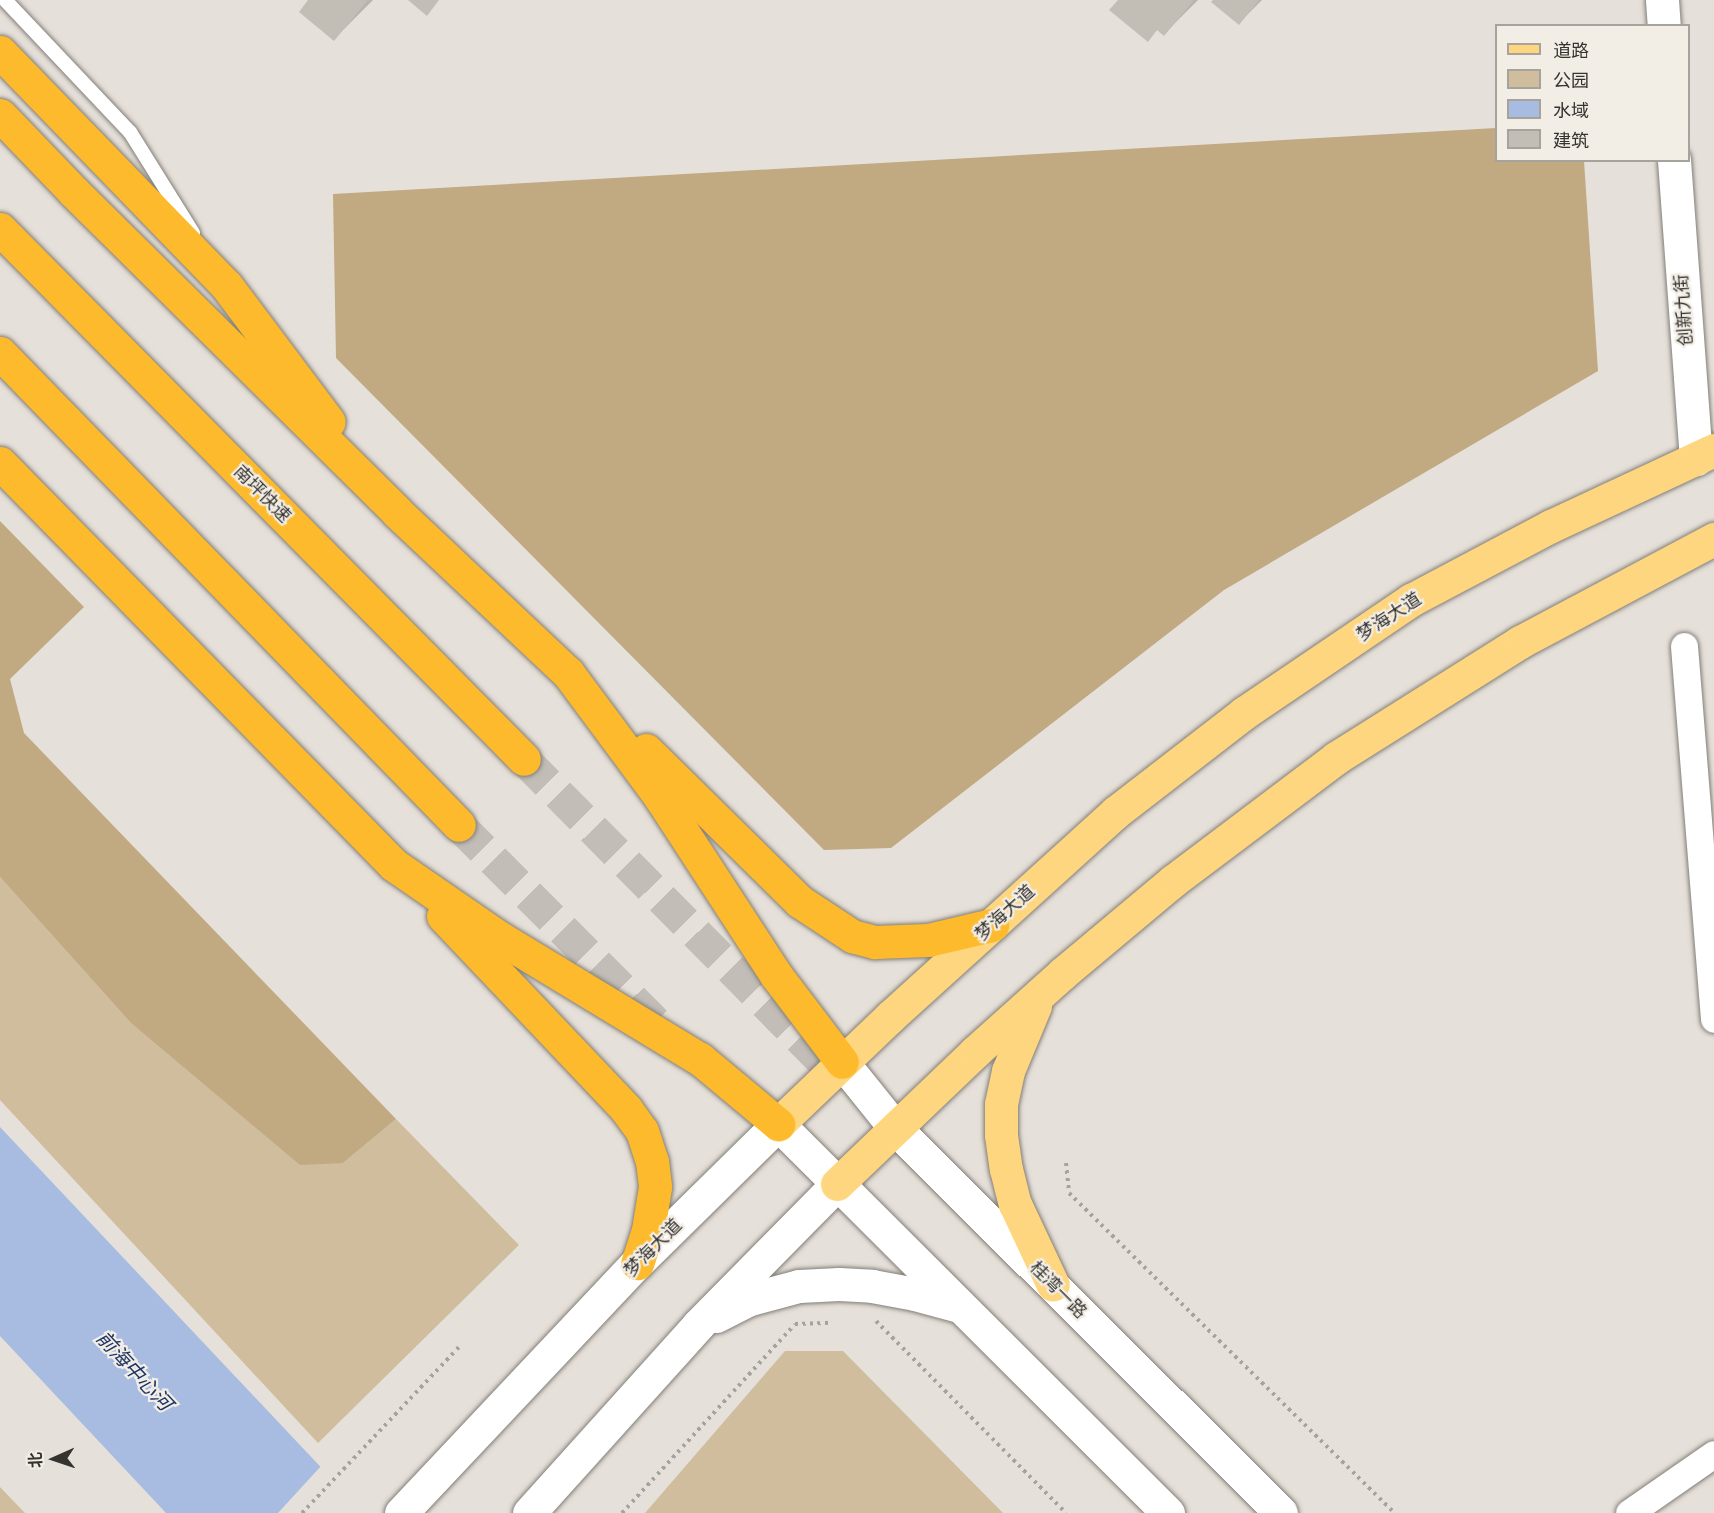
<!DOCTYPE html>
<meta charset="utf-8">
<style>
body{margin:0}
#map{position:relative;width:1714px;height:1513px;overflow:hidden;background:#e5e0d9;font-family:"Fira Sans Condensed","Noto Sans SC",sans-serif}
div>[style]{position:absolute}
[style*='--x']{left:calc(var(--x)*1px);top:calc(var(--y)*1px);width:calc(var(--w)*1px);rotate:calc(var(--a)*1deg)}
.green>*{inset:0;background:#d0bd9d}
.forest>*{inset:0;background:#c1a982}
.water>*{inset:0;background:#a8bce2}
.pier>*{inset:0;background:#e5e0d9}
.shadow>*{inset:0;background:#0003}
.building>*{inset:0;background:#c2beb6}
.primary-tunnel>*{height:33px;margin-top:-16.5px;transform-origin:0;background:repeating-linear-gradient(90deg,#c2bdb7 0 33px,transparent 0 49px)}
.path>*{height:4px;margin-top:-2px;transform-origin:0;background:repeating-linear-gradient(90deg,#a6a29d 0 3px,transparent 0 7.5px)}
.roads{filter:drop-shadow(0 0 2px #827e78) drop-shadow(0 0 2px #827e78)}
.lane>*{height:14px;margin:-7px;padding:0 7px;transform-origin:7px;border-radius:7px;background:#fff}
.street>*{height:27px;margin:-13.5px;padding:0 13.5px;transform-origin:13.5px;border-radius:13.5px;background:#fff}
.secondary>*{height:33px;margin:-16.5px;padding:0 16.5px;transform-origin:16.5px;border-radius:16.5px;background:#fff}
.primary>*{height:33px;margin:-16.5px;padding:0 16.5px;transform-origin:16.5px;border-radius:16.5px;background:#fed680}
.highway>*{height:33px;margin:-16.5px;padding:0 16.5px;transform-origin:16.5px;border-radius:16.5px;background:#fdba2c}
span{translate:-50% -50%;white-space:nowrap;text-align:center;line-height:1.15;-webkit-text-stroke:4.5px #f2eee6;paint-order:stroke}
.street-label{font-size:18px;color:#353330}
.water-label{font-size:20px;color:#1e3565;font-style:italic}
.legend{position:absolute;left:1495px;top:24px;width:195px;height:138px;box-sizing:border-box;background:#f2eee6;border:2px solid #a6a39d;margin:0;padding:8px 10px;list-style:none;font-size:18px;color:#353330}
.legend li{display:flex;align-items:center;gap:12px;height:30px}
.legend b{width:30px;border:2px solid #a6a39d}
.north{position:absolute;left:24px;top:1429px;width:60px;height:60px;-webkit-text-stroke:4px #f2eee6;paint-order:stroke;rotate:267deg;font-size:16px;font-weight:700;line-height:24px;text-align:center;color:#353330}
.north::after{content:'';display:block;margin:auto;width:21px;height:27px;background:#353330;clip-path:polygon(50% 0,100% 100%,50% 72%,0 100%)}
</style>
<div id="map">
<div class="green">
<div style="clip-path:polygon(0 877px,130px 1022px,343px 1163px,396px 1119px,519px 1245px,318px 1443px,0 1100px)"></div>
<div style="clip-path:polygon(785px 1351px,843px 1351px,1003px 1513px,645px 1513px)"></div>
<div style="clip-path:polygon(0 1487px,22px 1510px,25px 1513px,0 1513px)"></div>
</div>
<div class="forest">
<div style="clip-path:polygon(1496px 128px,1496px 160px,1584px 161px,1598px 371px,1224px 590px,891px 848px,824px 850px,336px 358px,333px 194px)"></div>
<div style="clip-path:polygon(0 521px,84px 607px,10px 679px,24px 733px,396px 1119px,343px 1163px,300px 1165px,130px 1022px,0 877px)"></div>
</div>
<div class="water">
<div style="clip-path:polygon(0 1127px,364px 1513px,166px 1513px,0 1336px)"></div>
</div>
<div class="pier">
<div style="clip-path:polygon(322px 1465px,367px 1513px,278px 1513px)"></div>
</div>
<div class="shadow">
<div style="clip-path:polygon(310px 0,373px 0,334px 39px)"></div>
<div style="clip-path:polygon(1119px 0,1198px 0,1164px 34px,1158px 29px,1147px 40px)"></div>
<div style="clip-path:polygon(1214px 0,1262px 0,1239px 23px)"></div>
</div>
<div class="building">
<div style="clip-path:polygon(308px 0,368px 0,334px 41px,299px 12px)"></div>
<div style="clip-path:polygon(408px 0,439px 0,427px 16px)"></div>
<div style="clip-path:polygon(1118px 0,1194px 0,1164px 36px,1157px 30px,1148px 42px,1109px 10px)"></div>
<div style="clip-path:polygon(1213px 0,1259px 0,1239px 25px,1211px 2px)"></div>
</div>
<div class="primary-tunnel">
<div style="--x:524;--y:759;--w:452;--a:45.3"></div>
<div style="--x:459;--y:825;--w:289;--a:45.1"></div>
</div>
<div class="path">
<div style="--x:1066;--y:1163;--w:30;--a:84"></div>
<div style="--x:1069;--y:1193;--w:457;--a:44.5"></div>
<div style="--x:876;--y:1321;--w:270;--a:45.3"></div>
<div style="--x:302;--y:1513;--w:230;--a:-46.6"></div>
<div style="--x:622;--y:1513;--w:256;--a:-47.5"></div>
<div style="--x:795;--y:1324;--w:37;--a:-2"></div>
</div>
<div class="roads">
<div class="lane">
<div style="--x:5;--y:0;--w:182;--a:46.6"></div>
<div style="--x:130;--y:132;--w:119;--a:58"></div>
</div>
<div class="street">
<div style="--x:1684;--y:646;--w:374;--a:85.4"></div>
<div style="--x:1629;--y:1513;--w:103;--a:-34.8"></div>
</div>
<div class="secondary">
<div style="--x:1662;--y:0;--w:26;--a:86"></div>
<div style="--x:1674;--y:160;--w:300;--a:85.8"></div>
<div style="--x:842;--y:1062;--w:85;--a:51.2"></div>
<div style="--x:895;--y:1128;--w:545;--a:44.93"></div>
<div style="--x:716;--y:1316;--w:38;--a:-27"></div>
<div style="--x:750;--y:1299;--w:51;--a:-14.9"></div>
<div style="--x:799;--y:1286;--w:40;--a:-2.9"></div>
<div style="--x:839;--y:1284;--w:33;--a:3"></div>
<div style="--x:872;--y:1286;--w:44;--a:10.5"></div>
<div style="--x:915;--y:1294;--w:46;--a:15.3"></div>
<div style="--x:401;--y:1513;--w:344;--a:-46.7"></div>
<div style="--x:637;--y:1263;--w:198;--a:-44.6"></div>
<div style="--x:778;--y:1124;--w:551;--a:44.93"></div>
<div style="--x:529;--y:1513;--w:253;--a:-48"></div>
<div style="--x:698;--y:1325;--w:198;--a:-45.4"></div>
</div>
<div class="primary">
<div style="--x:1035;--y:1006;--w:70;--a:112.6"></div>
<div style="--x:1008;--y:1071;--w:34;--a:102"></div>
<div style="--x:1001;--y:1104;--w:31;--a:90"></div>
<div style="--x:1001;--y:1135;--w:34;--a:82"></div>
<div style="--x:1006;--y:1169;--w:36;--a:76"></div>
<div style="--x:1015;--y:1204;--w:89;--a:64.9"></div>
<div style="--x:778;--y:1124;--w:155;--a:-43.7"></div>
<div style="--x:890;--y:1017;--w:305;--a:-42.2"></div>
<div style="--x:1116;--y:812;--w:162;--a:-37.7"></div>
<div style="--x:1244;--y:713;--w:202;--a:-34.1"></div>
<div style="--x:1411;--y:600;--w:158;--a:-27.9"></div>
<div style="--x:1551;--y:526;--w:180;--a:-25"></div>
<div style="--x:837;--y:1184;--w:191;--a:-43.7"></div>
<div style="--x:975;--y:1052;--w:118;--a:-41.9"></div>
<div style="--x:1063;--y:973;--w:143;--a:-39.9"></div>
<div style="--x:1173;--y:881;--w:204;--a:-37"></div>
<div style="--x:1336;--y:758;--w:218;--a:-32.2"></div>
<div style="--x:1520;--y:642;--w:220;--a:-28"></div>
</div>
<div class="highway">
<div style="--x:0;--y:52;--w:325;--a:45.9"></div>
<div style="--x:226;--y:285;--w:171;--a:53.1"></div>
<div style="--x:0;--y:115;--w:107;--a:46.1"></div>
<div style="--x:74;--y:192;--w:455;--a:44.7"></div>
<div style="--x:397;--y:512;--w:235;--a:43.3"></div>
<div style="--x:568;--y:673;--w:154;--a:53.4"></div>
<div style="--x:660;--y:797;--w:212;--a:56.9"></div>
<div style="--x:776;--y:975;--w:109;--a:52.8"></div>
<div style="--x:0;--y:229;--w:745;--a:45.33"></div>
<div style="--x:0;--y:353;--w:658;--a:45.8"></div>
<div style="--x:0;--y:463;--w:563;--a:45.58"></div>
<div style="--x:394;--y:865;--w:129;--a:34.6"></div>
<div style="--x:500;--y:938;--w:234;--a:31.2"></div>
<div style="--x:700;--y:1059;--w:102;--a:39.8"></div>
<div style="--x:646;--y:750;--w:215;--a:44.6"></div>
<div style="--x:799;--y:901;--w:64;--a:33.4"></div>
<div style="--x:852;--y:936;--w:24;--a:15"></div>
<div style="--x:875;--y:942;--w:53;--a:-2.2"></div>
<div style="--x:928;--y:940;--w:66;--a:-13.2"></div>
<div style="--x:443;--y:916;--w:266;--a:46.5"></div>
<div style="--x:626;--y:1109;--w:27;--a:54"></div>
<div style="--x:642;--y:1131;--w:32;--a:72"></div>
<div style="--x:652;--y:1161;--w:26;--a:83"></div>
<div style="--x:655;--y:1187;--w:44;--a:99.2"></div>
<div style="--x:648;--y:1230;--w:35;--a:108"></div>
</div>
</div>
<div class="street-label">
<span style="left:1684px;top:310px;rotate:-94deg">创新九街</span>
<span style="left:262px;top:494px;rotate:45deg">南坪快速</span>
<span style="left:1389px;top:617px;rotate:-33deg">梦海大道</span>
<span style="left:1005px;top:913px;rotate:-42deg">梦海大道</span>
<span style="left:653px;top:1248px;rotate:-45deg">梦海大道</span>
<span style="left:1058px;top:1290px;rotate:45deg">桂湾一路</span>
</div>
<div class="water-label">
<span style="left:134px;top:1371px;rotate:47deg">前海中心河</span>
</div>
<ul class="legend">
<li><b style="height:8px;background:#fed680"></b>道路</li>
<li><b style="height:16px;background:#d0bd9d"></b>公园</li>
<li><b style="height:16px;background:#a8bce2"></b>水域</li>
<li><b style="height:16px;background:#c2beb6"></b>建筑</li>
</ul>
<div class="north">北</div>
</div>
